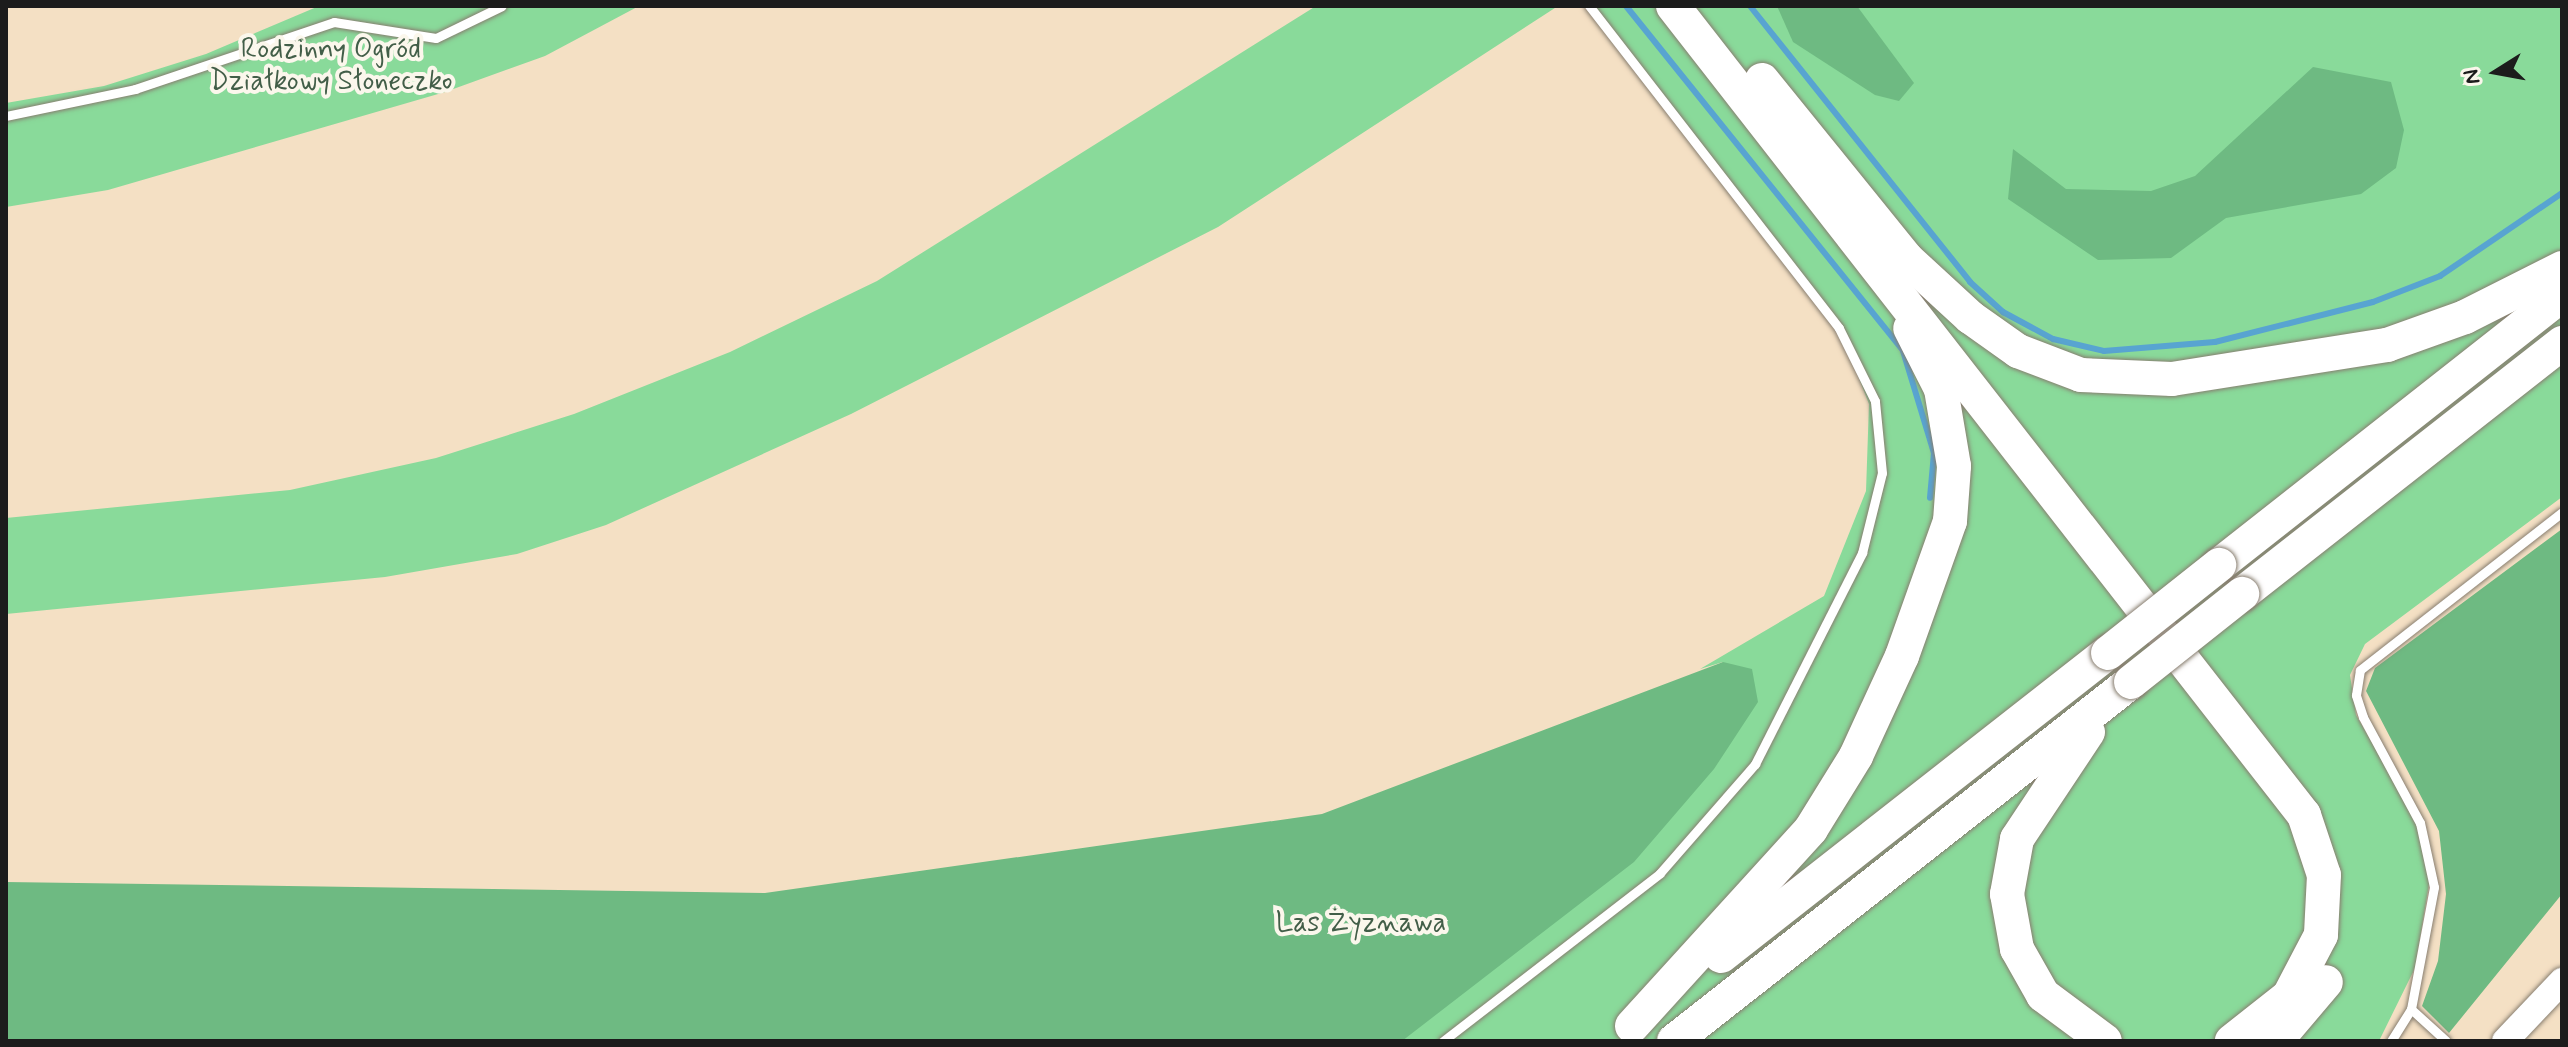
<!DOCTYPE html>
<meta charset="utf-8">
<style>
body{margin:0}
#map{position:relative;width:2568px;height:1047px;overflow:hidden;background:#f4e0c4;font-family:Mynerve,sans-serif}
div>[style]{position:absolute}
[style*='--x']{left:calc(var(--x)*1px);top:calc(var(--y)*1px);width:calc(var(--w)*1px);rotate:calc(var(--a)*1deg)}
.green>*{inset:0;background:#89da9a}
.forest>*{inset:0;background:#6eba82}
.stream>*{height:6px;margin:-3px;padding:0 3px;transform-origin:3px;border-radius:3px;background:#58a4d1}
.roads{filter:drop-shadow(0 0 2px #887e70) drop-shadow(0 0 2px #887e70)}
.lane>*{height:9px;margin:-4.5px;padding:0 4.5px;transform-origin:4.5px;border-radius:4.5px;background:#fff}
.secondary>*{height:26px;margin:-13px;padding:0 13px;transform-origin:13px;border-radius:13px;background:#fff}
.highway>*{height:34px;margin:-17px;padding:0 17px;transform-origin:17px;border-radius:17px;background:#fff}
.bridges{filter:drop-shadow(0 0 2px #887e70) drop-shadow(0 0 2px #887e70)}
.highway-bridge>*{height:34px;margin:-17px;padding:0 17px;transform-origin:17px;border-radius:17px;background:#fff}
span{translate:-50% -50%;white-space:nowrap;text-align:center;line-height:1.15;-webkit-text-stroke:8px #fbf7ec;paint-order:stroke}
.park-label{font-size:28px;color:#425e48}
.frame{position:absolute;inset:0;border:8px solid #1c1c1c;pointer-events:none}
.north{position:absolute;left:2456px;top:32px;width:80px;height:80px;-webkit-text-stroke:6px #fbf7ec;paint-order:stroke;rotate:259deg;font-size:22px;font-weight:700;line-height:32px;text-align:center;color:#1c1c1c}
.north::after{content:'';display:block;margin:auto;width:28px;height:36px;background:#1c1c1c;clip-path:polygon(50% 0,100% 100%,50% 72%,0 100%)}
</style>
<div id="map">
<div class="green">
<div style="clip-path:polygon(319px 6px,639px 6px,545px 56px,445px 92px,108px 190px,6px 207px,6px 103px,104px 86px,206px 54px)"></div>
<div style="clip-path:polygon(1316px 6px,1558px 6px,1218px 227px,851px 414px,606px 525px,517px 554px,385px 577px,6px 614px,6px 518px,290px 490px,436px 458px,574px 414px,730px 352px,877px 281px)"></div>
<div style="clip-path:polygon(1589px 6px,2562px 6px,2562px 497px,2365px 644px,2350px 675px,2356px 715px,2421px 827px,2430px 878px,2415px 968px,2379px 1041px,1402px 1041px,1723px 662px,1700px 669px,1824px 596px,1866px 491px,1869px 404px,1839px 328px)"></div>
</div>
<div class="forest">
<div style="clip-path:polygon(1777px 6px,1857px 6px,1914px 83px,1899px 101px,1875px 95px,1793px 42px)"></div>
<div style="clip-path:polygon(2313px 67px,2391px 82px,2404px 130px,2396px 168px,2361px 194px,2226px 218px,2171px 258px,2098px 260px,2008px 199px,2013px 149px,2066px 189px,2151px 191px,2195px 176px)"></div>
<div style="clip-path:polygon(2562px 529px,2562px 894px,2449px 1033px,2422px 1006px,2438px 961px,2446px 894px,2439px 831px,2366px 691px,2375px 668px)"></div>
<div style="clip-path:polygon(1723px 662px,1752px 669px,1758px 702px,1714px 769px,1634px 862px,1402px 1041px,6px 1041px,6px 882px,765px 893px,1322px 814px)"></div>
</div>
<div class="stream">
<div style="--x:1626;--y:6;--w:442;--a:51.2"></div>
<div style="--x:1903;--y:351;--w:107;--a:73.1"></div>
<div style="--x:1934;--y:453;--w:45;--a:95.1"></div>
<div style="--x:1750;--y:6;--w:353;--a:51.4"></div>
<div style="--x:1970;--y:282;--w:45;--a:42.3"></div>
<div style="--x:2003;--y:312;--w:57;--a:28.4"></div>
<div style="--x:2053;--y:339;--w:52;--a:13.2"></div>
<div style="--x:2104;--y:351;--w:111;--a:-4.6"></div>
<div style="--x:2215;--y:342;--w:163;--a:-14.2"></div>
<div style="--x:2373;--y:302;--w:72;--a:-21.2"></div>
<div style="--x:2440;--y:276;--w:148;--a:-34.2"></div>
</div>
<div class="roads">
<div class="lane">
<div style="--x:6;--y:116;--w:132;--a:-11.8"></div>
<div style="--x:135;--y:89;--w:210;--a:-18.6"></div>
<div style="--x:334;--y:22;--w:103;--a:8.9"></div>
<div style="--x:436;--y:38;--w:73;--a:-25.9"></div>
<div style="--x:2411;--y:1009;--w:47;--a:42.4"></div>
<div style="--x:1443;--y:1041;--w:274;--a:-37.7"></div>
<div style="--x:1660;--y:873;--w:145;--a:-48.9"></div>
<div style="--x:1755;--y:764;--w:237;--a:-63.1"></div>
<div style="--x:1862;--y:553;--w:82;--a:-76"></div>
<div style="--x:1882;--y:473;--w:72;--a:-95.6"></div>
<div style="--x:1875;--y:401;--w:81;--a:-116.3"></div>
<div style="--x:1839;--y:328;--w:408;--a:-127.8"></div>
<div style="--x:2391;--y:1041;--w:38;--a:-58"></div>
<div style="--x:2411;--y:1009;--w:124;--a:-79.3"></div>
<div style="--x:2434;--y:887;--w:66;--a:-102.3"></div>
<div style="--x:2420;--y:823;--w:120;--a:-118.3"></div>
<div style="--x:2363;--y:717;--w:23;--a:-108"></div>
<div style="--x:2356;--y:695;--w:25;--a:-81"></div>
<div style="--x:2360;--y:670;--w:256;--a:-38"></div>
</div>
<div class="secondary">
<div style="--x:2505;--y:1041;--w:83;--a:-46.5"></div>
</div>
<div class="highway">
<div style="--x:1673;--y:6;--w:1026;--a:52.05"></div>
<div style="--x:2304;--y:815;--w:63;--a:71.6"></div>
<div style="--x:2324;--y:875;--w:60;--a:92.9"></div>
<div style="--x:2321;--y:935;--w:69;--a:117.7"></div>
<div style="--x:2289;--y:996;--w:73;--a:141.7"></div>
<div style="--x:1762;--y:80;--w:230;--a:51"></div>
<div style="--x:1907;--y:259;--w:86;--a:42.6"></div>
<div style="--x:1970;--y:317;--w:59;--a:35.3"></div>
<div style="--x:2018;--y:351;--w:67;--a:20.9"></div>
<div style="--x:2081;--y:375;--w:91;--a:2.5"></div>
<div style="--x:2172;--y:379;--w:218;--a:-9"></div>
<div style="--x:2387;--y:345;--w:83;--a:-19.7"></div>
<div style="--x:2465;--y:317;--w:109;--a:-26.8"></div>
<div style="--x:2219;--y:565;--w:437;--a:-38.2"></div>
<div style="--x:2242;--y:594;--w:407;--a:-38.1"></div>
<div style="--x:2088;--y:732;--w:128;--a:123.6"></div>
<div style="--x:2017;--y:839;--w:56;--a:100.3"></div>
<div style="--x:2007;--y:894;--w:56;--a:79.7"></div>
<div style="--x:2017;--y:949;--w:53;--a:60.5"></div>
<div style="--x:2043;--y:995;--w:77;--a:36.6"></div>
<div style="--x:1721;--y:956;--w:492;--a:-38.1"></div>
<div style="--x:1632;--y:1026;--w:266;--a:-47.7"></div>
<div style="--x:1811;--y:829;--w:86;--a:-58.3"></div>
<div style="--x:1856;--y:756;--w:110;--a:-65.3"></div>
<div style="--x:1902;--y:656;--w:143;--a:-70.4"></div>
<div style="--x:1950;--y:521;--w:55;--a:-85.8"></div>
<div style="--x:1954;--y:466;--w:78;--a:-99.6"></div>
<div style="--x:1941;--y:389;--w:68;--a:-116.9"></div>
<div style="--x:1674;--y:1041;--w:581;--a:-38.15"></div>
<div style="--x:2276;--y:1041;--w:77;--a:-49.7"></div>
</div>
</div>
<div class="bridges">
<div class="highway-bridge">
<div style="--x:2108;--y:653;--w:142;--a:-38.4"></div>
<div style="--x:2131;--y:682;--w:142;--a:-38.4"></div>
</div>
</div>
<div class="park-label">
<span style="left:331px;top:66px">Rodzinny Ogród<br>Działkowy Słoneczko</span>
<span style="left:1361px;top:924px">Las Żyznawa</span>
</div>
<div class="frame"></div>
<div class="north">N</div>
</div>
